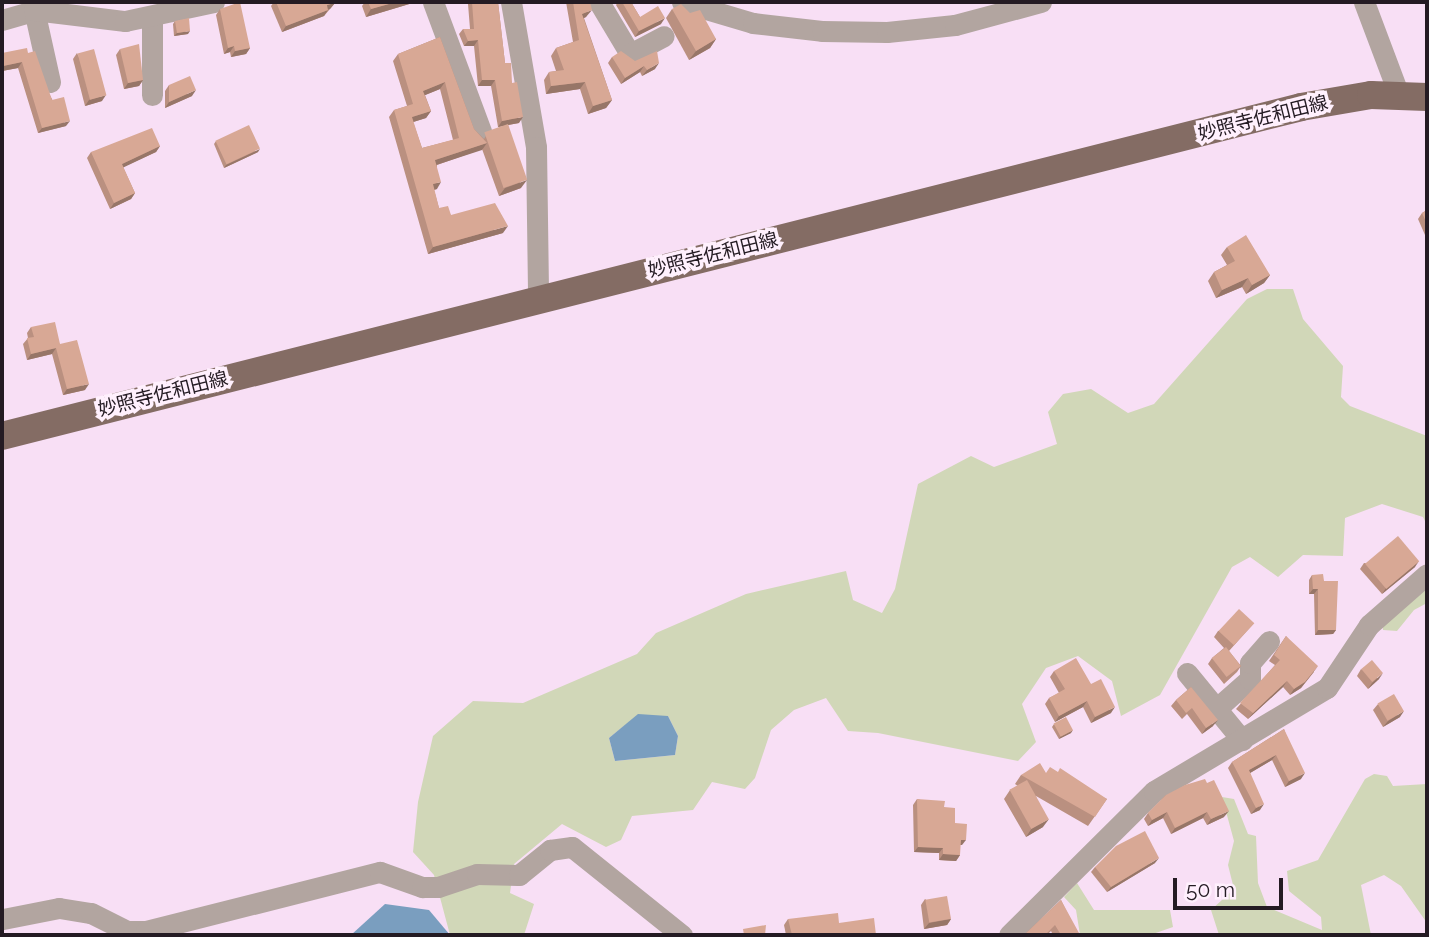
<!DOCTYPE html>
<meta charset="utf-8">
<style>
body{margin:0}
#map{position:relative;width:1429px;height:937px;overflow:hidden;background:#f8dff5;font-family:Raleway,"Noto Sans JP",sans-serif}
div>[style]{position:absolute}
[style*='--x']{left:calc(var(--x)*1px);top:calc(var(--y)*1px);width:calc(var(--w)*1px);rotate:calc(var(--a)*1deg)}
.green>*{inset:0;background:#d1d7b8}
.water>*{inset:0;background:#7a9ebf}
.minor>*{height:21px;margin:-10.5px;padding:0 10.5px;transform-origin:10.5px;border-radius:10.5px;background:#b2a5a0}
.major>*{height:28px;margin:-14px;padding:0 14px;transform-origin:14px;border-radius:14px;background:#846c64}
.wall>*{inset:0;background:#ba9080}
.shaded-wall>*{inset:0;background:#977668}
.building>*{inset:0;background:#d8a895;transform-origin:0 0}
span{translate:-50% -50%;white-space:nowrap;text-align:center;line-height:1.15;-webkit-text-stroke:7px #fff0fd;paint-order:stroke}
.street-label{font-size:19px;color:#241b23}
.frame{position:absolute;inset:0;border:4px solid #241b23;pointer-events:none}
.scale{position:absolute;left:1173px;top:878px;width:110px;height:32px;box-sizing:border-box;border:4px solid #241b23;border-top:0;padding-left:9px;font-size:21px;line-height:24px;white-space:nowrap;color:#241b23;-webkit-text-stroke:5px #fff0fd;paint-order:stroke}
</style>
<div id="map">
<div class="green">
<div style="clip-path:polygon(evenodd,1267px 289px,1293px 289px,1303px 319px,1343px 366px,1341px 397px,1350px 406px,1427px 436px,1427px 525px,1423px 517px,1382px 504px,1345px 518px,1343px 556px,1303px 555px,1278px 577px,1250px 557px,1232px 567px,1160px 695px,1121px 716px,1112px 681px,1078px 656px,1046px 668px,1022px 704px,1036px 742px,1018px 761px,878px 733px,848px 731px,826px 698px,794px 710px,771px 730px,755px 778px,745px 789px,712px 782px,693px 810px,632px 816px,621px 840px,606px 847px,562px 824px,514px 864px,510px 893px,534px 904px,524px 935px,450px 935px,434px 875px,413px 852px,418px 802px,433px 736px,473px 701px,523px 703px,637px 654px,656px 633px,746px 594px,846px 571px,853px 600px,882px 613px,895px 589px,918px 484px,971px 456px,994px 467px,1057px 444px,1048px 412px,1063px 394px,1091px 389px,1128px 413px,1154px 404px,1247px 299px,1267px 289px,668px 716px,678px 736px,675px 755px,615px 761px,609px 738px,624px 726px,668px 716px)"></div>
<div style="clip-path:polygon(1427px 578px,1427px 603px,1414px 610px,1397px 631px,1383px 630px,1382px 620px)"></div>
<div style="clip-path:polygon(1374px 774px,1387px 776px,1393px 786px,1427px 784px,1427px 923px,1401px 886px,1384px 875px,1361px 885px,1371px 935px,1219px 935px,1211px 910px,1234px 889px,1228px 865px,1234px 841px,1222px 797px,1234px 799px,1248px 834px,1256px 836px,1258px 883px,1267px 907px,1322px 930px,1321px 917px,1289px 891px,1287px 871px,1318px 860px,1365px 779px)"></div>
<div style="clip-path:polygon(1077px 883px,1094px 910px,1170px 910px,1173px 927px,1150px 935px,1080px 935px,1076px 910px,1064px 897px)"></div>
</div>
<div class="water">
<div style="clip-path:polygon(638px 714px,668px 716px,678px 736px,675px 755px,615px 761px,609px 738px)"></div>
<div style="clip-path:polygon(385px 904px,429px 910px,450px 935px,351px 935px)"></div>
</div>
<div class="minor">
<div style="--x:433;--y:2;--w:138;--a:69.6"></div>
<div style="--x:511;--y:2;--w:147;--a:80.2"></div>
<div style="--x:536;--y:147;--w:151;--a:89.2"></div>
<div style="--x:599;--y:2;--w:61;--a:59.2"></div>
<div style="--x:630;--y:54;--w:38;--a:-28"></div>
<div style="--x:682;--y:2;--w:74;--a:16.5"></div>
<div style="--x:753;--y:23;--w:69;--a:6.6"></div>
<div style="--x:822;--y:31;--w:65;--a:0.9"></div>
<div style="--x:887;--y:32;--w:68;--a:-5.9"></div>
<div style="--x:955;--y:25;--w:89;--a:-15"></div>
<div style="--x:1364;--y:2;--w:99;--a:69.4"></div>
<div style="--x:152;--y:19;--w:76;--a:90"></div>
<div style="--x:2;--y:20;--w:47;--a:-16.1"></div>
<div style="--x:50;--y:82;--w:74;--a:-102.5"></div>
<div style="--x:34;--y:10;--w:92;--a:6.9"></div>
<div style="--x:125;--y:21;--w:91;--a:-12.1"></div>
<div style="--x:1187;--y:673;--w:87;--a:50.6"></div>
<div style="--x:1216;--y:709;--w:45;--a:-41.4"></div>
<div style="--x:1250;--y:679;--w:16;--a:-90"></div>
<div style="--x:1250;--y:663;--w:29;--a:-49"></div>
<div style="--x:3;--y:919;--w:57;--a:-11.1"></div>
<div style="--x:59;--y:908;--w:32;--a:9"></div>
<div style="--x:91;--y:913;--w:40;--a:26.6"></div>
<div style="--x:127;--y:931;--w:19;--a:0"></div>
<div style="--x:146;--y:931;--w:241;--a:-14.2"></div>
<div style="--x:380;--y:872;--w:45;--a:19.7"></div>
<div style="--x:422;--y:887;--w:16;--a:0"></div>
<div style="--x:438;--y:887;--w:41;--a:-18.4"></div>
<div style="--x:477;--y:874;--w:42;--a:1.4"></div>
<div style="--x:519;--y:875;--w:40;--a:-39"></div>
<div style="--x:550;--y:850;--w:22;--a:-8"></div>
<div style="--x:572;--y:847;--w:141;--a:38.7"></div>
<div style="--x:1009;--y:935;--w:204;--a:-44.8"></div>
<div style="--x:1154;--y:791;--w:201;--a:-30.8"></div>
<div style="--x:1327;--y:688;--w:76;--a:-56.3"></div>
<div style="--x:1369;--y:625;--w:77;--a:-41.3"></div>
</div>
<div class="major">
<div style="--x:2;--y:436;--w:1340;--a:-14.21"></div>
<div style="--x:1301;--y:107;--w:71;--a:-9.7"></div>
<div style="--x:1371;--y:95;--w:56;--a:2"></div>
</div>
<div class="wall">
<div style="clip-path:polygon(274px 2px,334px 2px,335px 3px,324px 16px,282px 32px,271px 6px)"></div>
<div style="clip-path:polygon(365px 2px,416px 2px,366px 17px,362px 6px)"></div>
<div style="clip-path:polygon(evenodd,470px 2px,498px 2px,505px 63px,512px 83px,519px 123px,508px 125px,521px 188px,499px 196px,482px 149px,437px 165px,437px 189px,434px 190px,439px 208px,451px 215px,503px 233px,428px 254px,389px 117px,394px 110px,407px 106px,393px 61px,398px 54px,440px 37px,474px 129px,484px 139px,486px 136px,504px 126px,498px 127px,491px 86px,478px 86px,474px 46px,464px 46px,459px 34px,463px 29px,470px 29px,468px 4px,470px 2px,440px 89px,453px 140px,422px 148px,413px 122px,426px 118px,431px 111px,425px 95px,440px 89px)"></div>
<div style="clip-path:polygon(566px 2px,590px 2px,586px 17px,584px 18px,612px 100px,606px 108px,588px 114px,580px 89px,546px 94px,544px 80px,549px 72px,556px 71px,551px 56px,556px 48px,573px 42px)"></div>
<div style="clip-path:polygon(618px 2px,631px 2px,640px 17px,661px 24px,635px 37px,616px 5px)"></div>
<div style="clip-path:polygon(220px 9px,250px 48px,246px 54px,231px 57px,230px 52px,224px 54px,216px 15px)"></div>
<div style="clip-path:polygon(672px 9px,716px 39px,710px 48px,689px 60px,666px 18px)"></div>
<div style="clip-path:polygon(175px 21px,188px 34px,174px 36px,173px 24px)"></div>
<div style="clip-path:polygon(120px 49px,143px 80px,139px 86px,124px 89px,116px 55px)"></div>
<div style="clip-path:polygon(2px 53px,28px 53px,66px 126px,38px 133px,18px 68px,2px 71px)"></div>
<div style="clip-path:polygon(77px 53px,102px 101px,85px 106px,73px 59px)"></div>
<div style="clip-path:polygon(612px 57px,635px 61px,655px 69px,642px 76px,640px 72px,621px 84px,608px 63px)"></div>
<div style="clip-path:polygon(169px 85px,192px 96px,165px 108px,165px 91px)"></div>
<div style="clip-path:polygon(216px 141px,258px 152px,224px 168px,214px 144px)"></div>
<div style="clip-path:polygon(160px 146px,156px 152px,123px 167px,135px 193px,131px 199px,110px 209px,87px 158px,91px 152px)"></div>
<div style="clip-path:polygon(1427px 210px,1427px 234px,1425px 235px,1418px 219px,1422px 213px)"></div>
<div style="clip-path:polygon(1227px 247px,1270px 275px,1264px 283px,1246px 294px,1242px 287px,1216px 298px,1208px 281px,1214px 272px,1227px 265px,1221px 255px)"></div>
<div style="clip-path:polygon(31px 327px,60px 344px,85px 390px,63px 395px,52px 354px,27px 360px,23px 344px,28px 338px,27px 333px)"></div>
<div style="clip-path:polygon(1364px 563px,1415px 567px,1382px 594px,1360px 569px)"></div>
<div style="clip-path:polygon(1312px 575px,1324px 581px,1336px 630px,1333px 634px,1315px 635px,1314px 594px,1309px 594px,1309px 580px)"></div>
<div style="clip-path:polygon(1254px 623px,1229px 651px,1241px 666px,1237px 672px,1224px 684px,1208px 664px,1212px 658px,1224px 648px,1214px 637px,1218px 631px)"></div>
<div style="clip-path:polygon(1286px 636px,1314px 672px,1301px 688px,1290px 695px,1283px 687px,1248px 719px,1236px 709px,1275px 665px,1269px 661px)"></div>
<div style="clip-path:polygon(1361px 669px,1379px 679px,1368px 689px,1357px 676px)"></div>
<div style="clip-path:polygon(1054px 671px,1091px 684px,1111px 713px,1091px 723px,1083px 707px,1055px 722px,1045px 704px,1049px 698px,1059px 693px,1050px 677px)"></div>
<div style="clip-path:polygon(1191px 687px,1213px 726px,1202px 734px,1187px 714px,1182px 719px,1171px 706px,1176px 700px)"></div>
<div style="clip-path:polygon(1378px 704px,1400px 717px,1383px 727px,1373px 710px)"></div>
<div style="clip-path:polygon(1054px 724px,1071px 733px,1059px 739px,1052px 727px)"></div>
<div style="clip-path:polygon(1284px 729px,1301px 779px,1285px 787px,1272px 760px,1250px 773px,1260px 810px,1251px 814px,1228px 768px,1232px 762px)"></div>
<div style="clip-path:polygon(1046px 773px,1107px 799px,1088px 826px,1036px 796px,1043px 827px,1026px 837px,1004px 799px,1010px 790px,1018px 786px,1015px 784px,1021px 775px)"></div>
<div style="clip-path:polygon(1166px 795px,1224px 817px,1207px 825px,1203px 818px,1171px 834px,1163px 818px,1148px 826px,1144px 819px,1148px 813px)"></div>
<div style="clip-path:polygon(917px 799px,944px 807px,955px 823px,962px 845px,960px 845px,960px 855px,956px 861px,939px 860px,939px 853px,914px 852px,913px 805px)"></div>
<div style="clip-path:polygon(1155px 863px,1107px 892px,1091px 872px,1095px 867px)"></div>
<div style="clip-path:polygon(925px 899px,951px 919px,947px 925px,924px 929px,921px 905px)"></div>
<div style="clip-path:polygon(1061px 900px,1078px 935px,1053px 935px,1051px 931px,1047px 935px,1024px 935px)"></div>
<div style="clip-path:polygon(788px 919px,839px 923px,876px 935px,786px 935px,784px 925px)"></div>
</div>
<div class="shaded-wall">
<div style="clip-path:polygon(396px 2px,416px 2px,366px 17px,371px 9px)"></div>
<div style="clip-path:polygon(335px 3px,330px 9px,323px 11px,327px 5px)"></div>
<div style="clip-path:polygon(328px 10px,324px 16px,282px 32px,286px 26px)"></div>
<div style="clip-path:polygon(592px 10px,586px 17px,577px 21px,582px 14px)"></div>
<div style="clip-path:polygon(665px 18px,661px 24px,635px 37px,639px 31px)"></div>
<div style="clip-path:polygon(190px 31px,188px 34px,174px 36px,177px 33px)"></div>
<div style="clip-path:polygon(716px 39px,710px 48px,689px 60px,696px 51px)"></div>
<div style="clip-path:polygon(478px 40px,474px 46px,464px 46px,468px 41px)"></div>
<div style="clip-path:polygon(234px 46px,230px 52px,224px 54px,228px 48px)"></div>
<div style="clip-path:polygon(250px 48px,246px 54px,231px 57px,235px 51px)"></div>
<div style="clip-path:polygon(22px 62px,18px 68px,2px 71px,3px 66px)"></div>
<div style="clip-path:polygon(659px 63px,655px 69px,642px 76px,647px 70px)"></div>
<div style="clip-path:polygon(644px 66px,640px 72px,621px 84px,625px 78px)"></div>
<div style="clip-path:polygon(143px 80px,139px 86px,124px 89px,128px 83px)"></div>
<div style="clip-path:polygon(482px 80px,495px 80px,491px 86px,478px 86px)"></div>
<div style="clip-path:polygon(445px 82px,440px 89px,418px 98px,423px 91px)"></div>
<div style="clip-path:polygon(585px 82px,580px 89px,546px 94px,551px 86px)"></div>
<div style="clip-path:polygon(196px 90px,192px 96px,165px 108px,169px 102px)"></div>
<div style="clip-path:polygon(106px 95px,102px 101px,85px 106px,89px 100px)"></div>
<div style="clip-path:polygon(612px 100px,606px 108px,588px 114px,593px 106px)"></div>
<div style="clip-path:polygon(431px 111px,426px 118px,407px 124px,412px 117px)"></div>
<div style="clip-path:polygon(523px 117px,519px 123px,498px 127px,502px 121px)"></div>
<div style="clip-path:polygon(70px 121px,66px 126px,38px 133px,42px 128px)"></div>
<div style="clip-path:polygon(487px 143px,482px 150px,430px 167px,435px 160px)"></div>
<div style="clip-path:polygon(160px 146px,156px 152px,118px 170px,122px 164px)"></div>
<div style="clip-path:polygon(260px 149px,258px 152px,224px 168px,226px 165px)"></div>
<div style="clip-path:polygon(527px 180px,521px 188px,499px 196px,505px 188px)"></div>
<div style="clip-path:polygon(441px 182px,437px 189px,428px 191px,433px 184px)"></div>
<div style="clip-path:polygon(135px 193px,131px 199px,110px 209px,114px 203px)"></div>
<div style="clip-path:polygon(508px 226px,503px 233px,428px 254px,433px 247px)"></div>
<div style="clip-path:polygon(1270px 275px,1264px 283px,1246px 294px,1252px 285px)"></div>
<div style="clip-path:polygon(1248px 278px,1242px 287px,1216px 298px,1222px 290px)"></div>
<div style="clip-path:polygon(56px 348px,52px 354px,27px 360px,31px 354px)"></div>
<div style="clip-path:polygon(89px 384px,85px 390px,63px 395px,67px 389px)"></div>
<div style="clip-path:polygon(1419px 561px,1415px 567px,1382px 594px,1386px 588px)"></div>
<div style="clip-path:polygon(1313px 589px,1318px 589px,1314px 594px,1309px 594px)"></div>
<div style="clip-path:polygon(1318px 630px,1336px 630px,1333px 634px,1315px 635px)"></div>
<div style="clip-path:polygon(1318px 666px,1301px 688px,1290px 695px,1294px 689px)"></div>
<div style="clip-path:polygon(1383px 673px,1379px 679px,1368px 689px,1372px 683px)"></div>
<div style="clip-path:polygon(1287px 681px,1283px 687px,1248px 719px,1253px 713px)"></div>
<div style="clip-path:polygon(1087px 701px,1083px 707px,1055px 722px,1059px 716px)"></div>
<div style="clip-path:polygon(1115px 707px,1111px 713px,1091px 723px,1095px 717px)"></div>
<div style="clip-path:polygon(1404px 711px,1400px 717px,1383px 727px,1388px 721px)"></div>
<div style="clip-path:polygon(1218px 720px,1213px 726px,1202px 734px,1206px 728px)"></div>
<div style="clip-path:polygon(1073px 730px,1071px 733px,1059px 739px,1061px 736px)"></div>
<div style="clip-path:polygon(1276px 755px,1272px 760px,1245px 776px,1249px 770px)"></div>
<div style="clip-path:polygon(1305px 773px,1301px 779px,1285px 787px,1289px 781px)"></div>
<div style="clip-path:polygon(1264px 804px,1260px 810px,1251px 814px,1256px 808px)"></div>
<div style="clip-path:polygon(1229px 811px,1224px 817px,1207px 825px,1211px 819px)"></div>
<div style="clip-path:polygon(1167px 812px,1163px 818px,1148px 826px,1152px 820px)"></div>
<div style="clip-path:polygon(1207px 812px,1203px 818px,1171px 834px,1175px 828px)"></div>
<div style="clip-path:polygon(1049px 819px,1043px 827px,1026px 837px,1032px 828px)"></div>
<div style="clip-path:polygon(961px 840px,966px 840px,962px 845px,957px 845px)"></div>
<div style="clip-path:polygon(918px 847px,943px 848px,939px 853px,914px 852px)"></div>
<div style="clip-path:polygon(943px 854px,960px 855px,956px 861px,939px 860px)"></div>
<div style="clip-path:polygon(1159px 858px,1155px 863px,1107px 892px,1111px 887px)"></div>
<div style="clip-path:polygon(951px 919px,947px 925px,924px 929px,929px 923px)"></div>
</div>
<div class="building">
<div style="clip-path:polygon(240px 2px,250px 48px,235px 51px,234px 46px,228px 48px,220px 9px)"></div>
<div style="clip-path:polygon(276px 2px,334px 2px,335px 3px,327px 5px,328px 10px,286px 26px)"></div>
<div style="clip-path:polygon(368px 2px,396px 2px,371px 9px)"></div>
<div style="clip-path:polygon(472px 2px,498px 2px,505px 63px,511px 63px,512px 83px,517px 82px,523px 117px,502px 121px,495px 80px,482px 80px,478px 40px,468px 41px,463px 29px,474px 29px)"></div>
<div style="clip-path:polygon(573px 2px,590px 2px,592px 10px,582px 14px,612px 100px,593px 106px,585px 82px,551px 86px,549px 72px,564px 70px,556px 48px,579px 40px)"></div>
<div style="clip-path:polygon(622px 2px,631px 2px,640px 17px,658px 6px,665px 18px,639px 31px)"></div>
<div style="clip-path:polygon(681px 4px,690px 13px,700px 10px,716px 39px,696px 51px,672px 9px)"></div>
<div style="clip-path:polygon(189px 18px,190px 31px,177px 33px,175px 21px)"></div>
<div style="clip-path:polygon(evenodd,440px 37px,474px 129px,487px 143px,435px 160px,441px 182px,433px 184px,439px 208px,448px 206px,451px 215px,495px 203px,508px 226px,433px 247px,394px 110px,413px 104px,398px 54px,440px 37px,445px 82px,459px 138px,422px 148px,412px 117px,431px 111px,423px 91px,445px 82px)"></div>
<div style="clip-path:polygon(139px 44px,143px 80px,128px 83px,120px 49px)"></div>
<div style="clip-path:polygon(27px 48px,28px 53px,35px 51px,52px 100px,64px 97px,70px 121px,42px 128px,22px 62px,3px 66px,2px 53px)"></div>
<div style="left:94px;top:49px;width:48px;height:17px;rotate:75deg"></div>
<div style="clip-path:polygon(621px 51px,635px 61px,657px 51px,659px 63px,647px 70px,644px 66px,625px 78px,612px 57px)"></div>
<div style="clip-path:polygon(190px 76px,196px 90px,169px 102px,169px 85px)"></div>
<div style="left:508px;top:124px;width:59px;height:25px;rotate:71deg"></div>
<div style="left:249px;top:125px;width:26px;height:37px;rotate:65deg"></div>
<div style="clip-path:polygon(152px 128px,160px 146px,122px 164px,135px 193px,114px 203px,91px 152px)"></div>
<div style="clip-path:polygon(1427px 210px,1427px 224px,1422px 213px)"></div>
<div style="clip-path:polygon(1246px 235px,1270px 275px,1252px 285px,1248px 278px,1222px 290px,1214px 272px,1235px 261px,1227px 247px)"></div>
<div style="clip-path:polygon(55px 322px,60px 344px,77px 340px,89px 384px,67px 389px,56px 348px,31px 354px,27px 338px,34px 337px,31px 327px)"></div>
<div style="left:1398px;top:536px;width:33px;height:43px;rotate:50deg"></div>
<div style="clip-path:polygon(1323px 574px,1324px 581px,1338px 581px,1336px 630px,1318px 630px,1318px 589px,1313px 589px,1312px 575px)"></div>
<div style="left:1239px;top:609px;width:21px;height:30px;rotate:43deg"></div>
<div style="clip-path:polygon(1286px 636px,1318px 666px,1305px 682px,1294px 689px,1287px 681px,1253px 713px,1240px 703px,1280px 660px,1274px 655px)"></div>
<div style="left:1226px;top:647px;width:24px;height:18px;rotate:52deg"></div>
<div style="clip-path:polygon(1076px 658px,1091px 684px,1101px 679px,1115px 707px,1095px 717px,1087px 701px,1059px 716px,1049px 698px,1065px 689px,1054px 671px)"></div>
<div style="left:1372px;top:660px;width:17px;height:14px;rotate:50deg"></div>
<div style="clip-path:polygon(1191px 687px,1218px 720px,1206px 728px,1192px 708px,1186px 713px,1176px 700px)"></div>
<div style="left:1394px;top:694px;width:20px;height:19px;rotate:60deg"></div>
<div style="left:1066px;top:717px;width:15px;height:14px;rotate:62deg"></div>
<div style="clip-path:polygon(1284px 729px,1305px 773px,1289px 781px,1276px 755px,1249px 770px,1264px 804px,1256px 808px,1232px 762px)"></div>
<div style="clip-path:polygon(1040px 763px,1046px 773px,1050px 767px,1058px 772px,1060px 768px,1107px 799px,1095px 817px,1021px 775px)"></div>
<div style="clip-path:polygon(1205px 779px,1207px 783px,1214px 780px,1229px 811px,1211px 819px,1207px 812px,1175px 828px,1167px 812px,1152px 820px,1148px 813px,1166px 795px,1185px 785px)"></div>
<div style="left:1027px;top:780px;width:45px;height:20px;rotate:61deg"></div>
<div style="clip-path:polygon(917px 799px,945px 801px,944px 807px,955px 808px,955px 823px,967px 824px,966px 840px,961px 840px,960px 855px,943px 854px,943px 848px,918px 847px)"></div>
<div style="clip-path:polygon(1145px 831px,1159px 858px,1111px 887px,1095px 867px,1116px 846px)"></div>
<div style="left:947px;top:896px;width:23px;height:22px;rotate:80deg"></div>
<div style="clip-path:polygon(1061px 900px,1079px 933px,1075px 935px,1061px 935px,1055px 925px,1045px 935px,1024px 935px)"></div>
<div style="clip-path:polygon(838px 913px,839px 923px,874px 918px,876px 935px,792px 935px,788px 919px)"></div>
<div style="clip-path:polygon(766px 925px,765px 935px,744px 935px,743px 929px)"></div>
</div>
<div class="street-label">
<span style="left:1263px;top:118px;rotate:-14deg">妙照寺佐和田線</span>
<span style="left:713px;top:255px;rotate:-14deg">妙照寺佐和田線</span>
<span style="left:163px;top:394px;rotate:-14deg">妙照寺佐和田線</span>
</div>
<div class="frame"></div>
<div class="scale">50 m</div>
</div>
